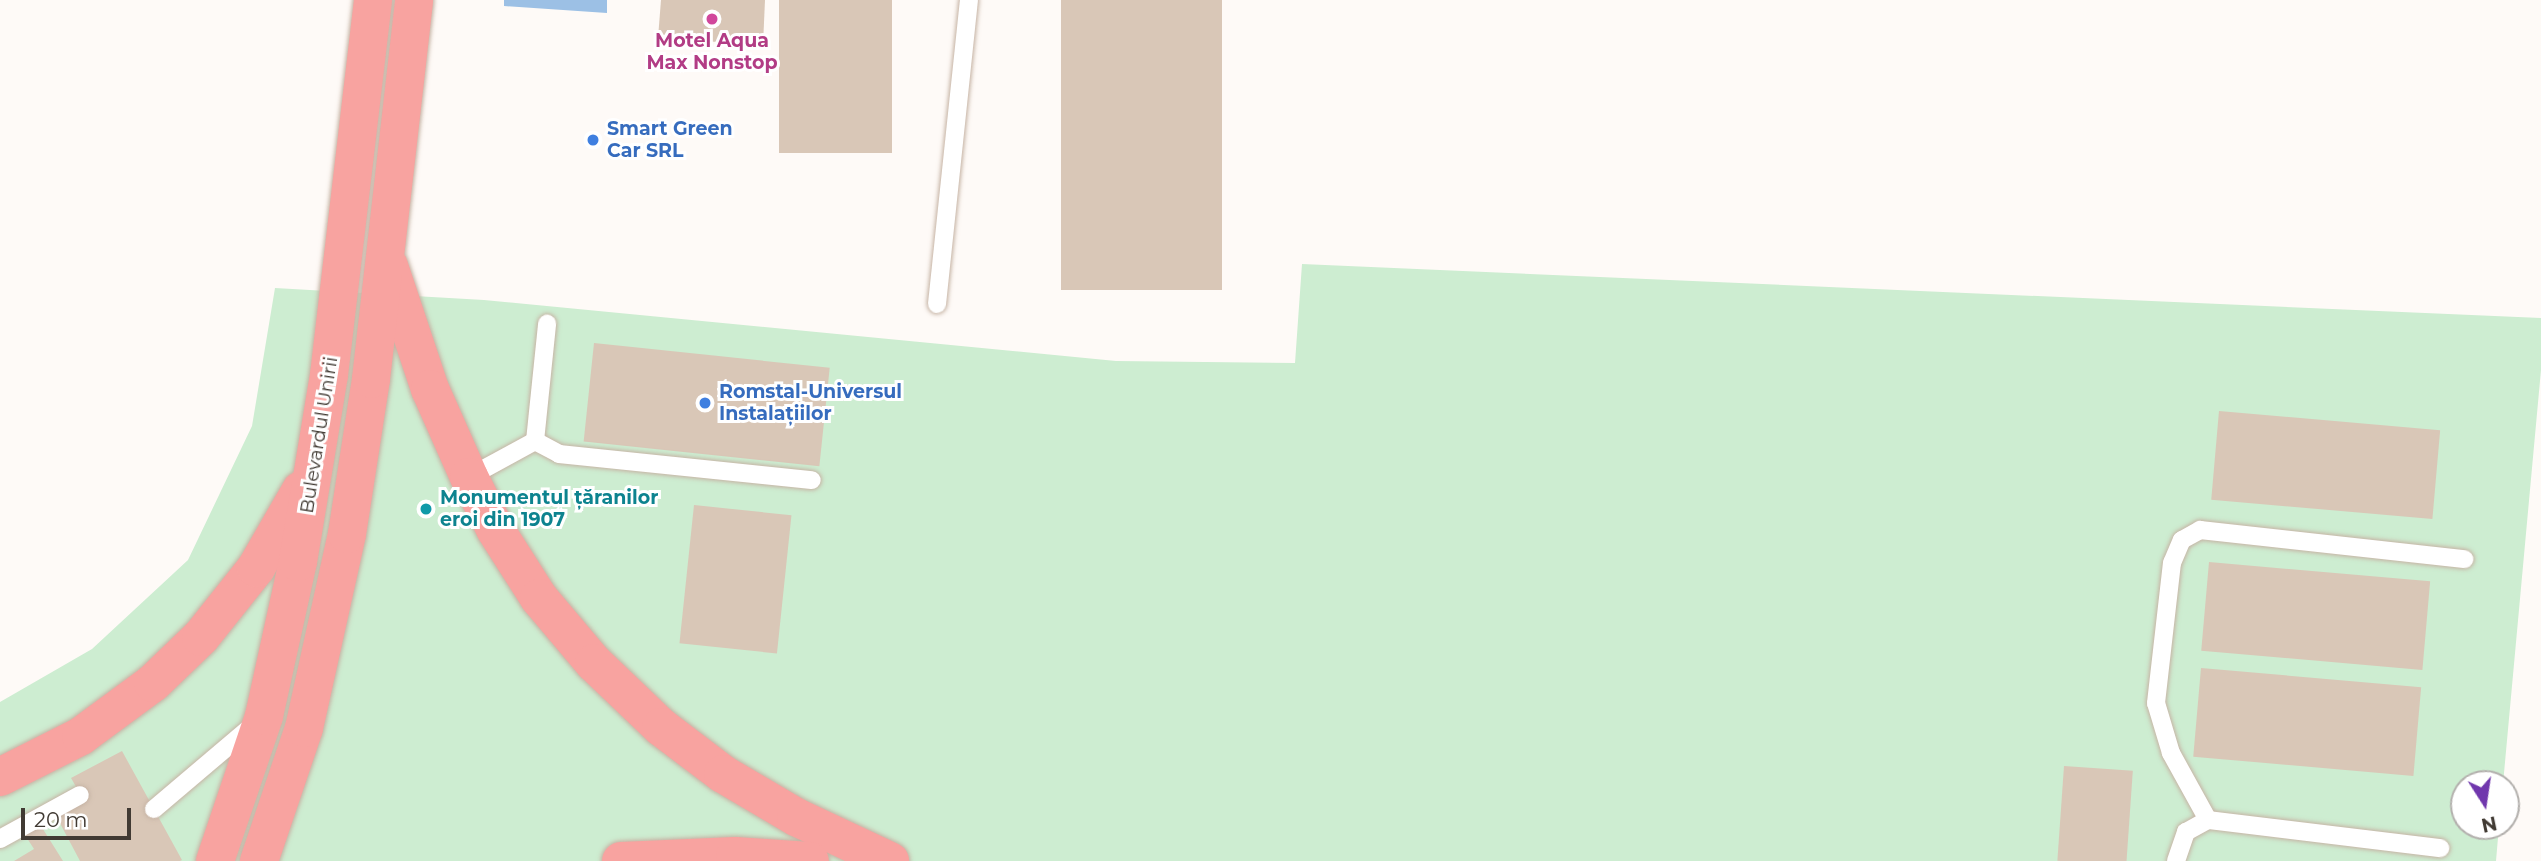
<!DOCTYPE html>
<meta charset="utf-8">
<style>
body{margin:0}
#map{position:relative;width:2541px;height:861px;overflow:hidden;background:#fefaf7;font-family:Montserrat,sans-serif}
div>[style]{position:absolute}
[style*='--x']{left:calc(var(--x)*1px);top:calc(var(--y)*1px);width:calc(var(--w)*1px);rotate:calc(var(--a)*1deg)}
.green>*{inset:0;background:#cdedd1}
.water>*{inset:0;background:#9cc0e5}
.building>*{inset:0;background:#d9c7b7;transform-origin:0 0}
.roads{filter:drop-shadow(0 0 2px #c6b4a5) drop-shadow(0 0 2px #c6b4a5)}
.service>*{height:18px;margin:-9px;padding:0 9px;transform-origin:9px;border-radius:9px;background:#fff}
.primary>*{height:38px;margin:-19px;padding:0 19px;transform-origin:19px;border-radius:19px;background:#f8a3a0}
.dots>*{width:19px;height:19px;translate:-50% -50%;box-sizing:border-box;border:4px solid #fff;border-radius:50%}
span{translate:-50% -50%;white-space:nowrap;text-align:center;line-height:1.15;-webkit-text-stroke:6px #fff;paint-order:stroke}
.hotel-label{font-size:19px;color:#b23c85;font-weight:700}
.shop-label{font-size:19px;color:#366cbe;font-weight:700}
.left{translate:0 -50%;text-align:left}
.street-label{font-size:19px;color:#413a33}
.culture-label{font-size:19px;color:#0d838f;font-weight:700}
.north{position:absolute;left:2450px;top:770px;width:70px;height:70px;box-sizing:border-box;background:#fff;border:2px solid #b3b0ad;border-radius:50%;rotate:168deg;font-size:19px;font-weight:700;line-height:28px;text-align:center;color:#413a33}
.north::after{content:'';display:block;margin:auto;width:24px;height:32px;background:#7037ad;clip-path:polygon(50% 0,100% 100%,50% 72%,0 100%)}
.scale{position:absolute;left:21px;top:808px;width:110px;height:32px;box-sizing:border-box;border:4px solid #413a33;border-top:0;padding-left:9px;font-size:21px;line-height:24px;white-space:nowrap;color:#413a33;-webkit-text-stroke:5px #fff;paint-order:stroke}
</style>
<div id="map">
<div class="green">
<div style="clip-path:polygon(1302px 264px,2541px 318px,2541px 370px,2503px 784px,2464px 784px,2464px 826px,2499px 826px,2496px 861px,0 861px,0 702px,92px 649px,188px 560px,252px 426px,275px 288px,484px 300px,1116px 361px,1295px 363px)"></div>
</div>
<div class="water">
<div style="clip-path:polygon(504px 0,607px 0,607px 13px,504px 6px)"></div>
</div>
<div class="building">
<div style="clip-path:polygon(661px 0,765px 0,763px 45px,658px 38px)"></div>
<div style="left:779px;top:0;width:113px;height:153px"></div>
<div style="left:1061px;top:0;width:161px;height:290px"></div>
<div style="left:594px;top:343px;width:237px;height:99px;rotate:6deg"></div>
<div style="left:2219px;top:411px;width:222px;height:89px;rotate:5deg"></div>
<div style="left:694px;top:505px;width:98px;height:139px;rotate:6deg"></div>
<div style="left:2209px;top:562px;width:222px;height:89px;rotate:5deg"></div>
<div style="left:2201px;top:668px;width:221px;height:89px;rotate:5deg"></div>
<div style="clip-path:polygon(122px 751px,182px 860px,180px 861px,80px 861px,54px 812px,82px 797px,71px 778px)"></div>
<div style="left:2064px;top:766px;width:69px;height:95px;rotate:4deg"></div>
<div style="clip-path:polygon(41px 826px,63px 861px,14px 861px,34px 849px,25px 835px)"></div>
</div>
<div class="roads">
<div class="service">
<div style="--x:937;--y:304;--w:306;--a:-84"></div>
<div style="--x:535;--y:441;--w:27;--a:28"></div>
<div style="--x:559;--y:454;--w:254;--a:5.9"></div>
<div style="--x:469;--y:477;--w:75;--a:-28.6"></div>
<div style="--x:535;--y:441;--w:118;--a:-84.1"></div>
<div style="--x:154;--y:809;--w:130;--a:-40.3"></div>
<div style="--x:2208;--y:820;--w:77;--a:-118.9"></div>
<div style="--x:2171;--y:753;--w:52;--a:-106.7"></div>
<div style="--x:2156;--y:703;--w:141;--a:-83.5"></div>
<div style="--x:2172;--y:563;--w:25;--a:-67"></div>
<div style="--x:2182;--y:540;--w:21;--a:-29"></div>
<div style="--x:2200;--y:530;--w:266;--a:6.3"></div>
<div style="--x:0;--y:839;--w:91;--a:-28.8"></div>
<div style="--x:2176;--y:861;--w:31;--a:-71"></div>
<div style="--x:2186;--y:832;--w:25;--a:-29"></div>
<div style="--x:2208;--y:820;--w:234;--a:6.9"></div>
</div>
<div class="primary">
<div style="--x:389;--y:266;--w:130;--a:71.6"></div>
<div style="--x:430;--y:389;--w:96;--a:66.1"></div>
<div style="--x:469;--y:477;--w:58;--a:63.4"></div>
<div style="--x:495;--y:529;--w:82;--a:57.5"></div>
<div style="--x:539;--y:598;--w:85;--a:49.8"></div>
<div style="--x:594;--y:663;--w:93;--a:43.7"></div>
<div style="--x:661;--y:727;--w:78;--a:37.2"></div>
<div style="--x:723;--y:774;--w:85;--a:30.5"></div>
<div style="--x:796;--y:817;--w:104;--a:25.1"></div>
<div style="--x:0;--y:777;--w:91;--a:-26.8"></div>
<div style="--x:81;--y:736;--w:89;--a:-36.4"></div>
<div style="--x:153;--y:683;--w:66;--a:-43.8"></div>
<div style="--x:201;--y:637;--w:88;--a:-51.4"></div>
<div style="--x:256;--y:568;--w:90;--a:-60"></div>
<div style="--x:215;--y:861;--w:153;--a:-71.3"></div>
<div style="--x:264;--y:716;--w:158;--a:-77.6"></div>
<div style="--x:298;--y:562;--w:190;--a:-80.6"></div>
<div style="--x:329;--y:375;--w:378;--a:-83.3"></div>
<div style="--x:259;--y:861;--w:140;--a:-71.3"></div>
<div style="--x:304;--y:728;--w:199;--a:-77.5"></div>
<div style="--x:347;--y:534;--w:157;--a:-81.2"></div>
<div style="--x:371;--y:379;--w:381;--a:-83.5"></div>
<div style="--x:621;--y:861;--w:114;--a:-2.5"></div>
<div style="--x:735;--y:856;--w:75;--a:3.8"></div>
</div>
</div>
<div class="dots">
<div style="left:712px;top:19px;background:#d1479c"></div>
<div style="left:593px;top:140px;background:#3f7fe0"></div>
<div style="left:705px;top:403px;background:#3f7fe0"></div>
<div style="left:426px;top:509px;background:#0f9aa8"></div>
</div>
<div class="hotel-label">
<span style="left:712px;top:52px">Motel Aqua<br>Max Nonstop</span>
</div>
<div class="shop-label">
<span class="left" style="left:607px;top:140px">Smart Green<br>Car SRL</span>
<span class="left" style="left:719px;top:403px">Romstal-Universul<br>Instalațiilor</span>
</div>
<div class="street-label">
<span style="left:319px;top:435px;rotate:-81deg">Bulevardul Unirii</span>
</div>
<div class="culture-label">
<span class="left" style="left:440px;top:509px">Monumentul țăranilor<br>eroi din 1907</span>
</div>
<div class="north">N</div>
<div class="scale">20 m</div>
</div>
